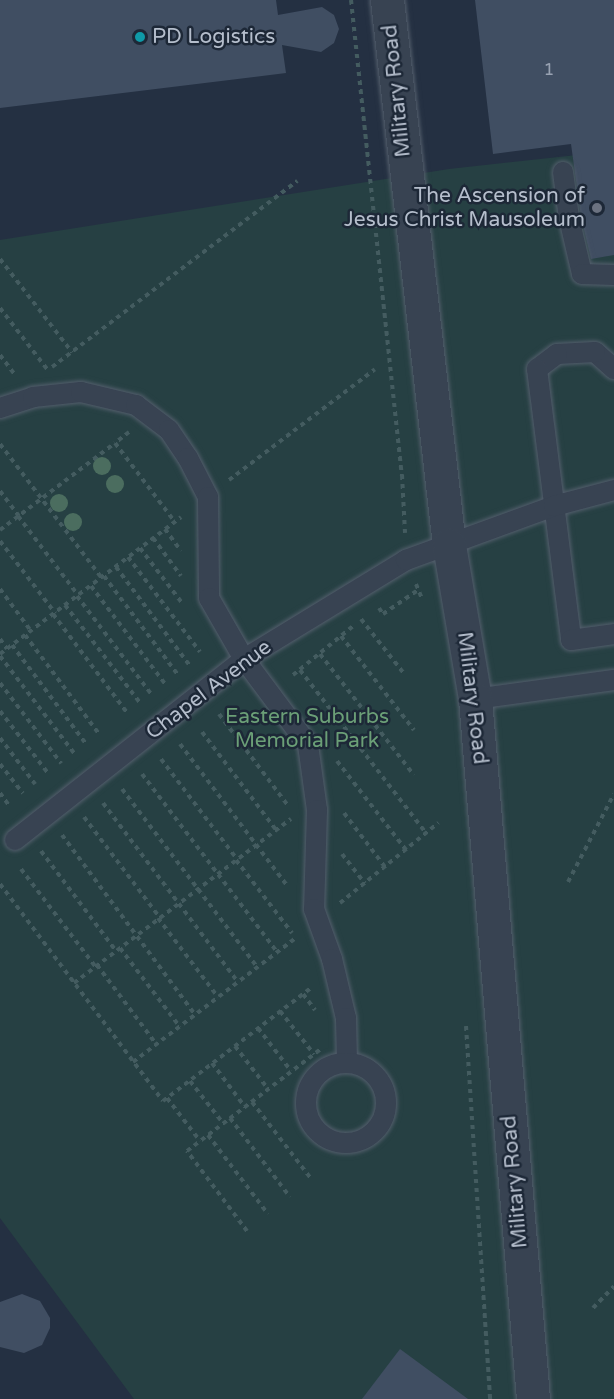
<!DOCTYPE html>
<style>
body{margin:0}
#map{position:relative;width:614px;height:1399px;overflow:hidden;background:#243042;font-family:"Varela Round",sans-serif}
div>[style]{position:absolute}
[style*='--x']{left:calc(var(--x)*1px);top:calc(var(--y)*1px);width:calc(var(--w)*1px);rotate:calc(var(--a)*1deg)}
.green>*{inset:0;background:#264043}
.building>*{inset:0;background:#404e62}
.path>*{height:4px;margin-top:-2px;transform-origin:0;background:repeating-linear-gradient(90deg,#445c60 0 4.5px,transparent 0 9px)}
.roads{filter:drop-shadow(0 0 2px #535e6c) drop-shadow(0 0 2px #535e6c)}
.service>*{height:20px;margin:-10px;padding:0 10px;transform-origin:10px;border-radius:10px;background:#384352}
.service>.ring{margin:-10px;padding:0;box-sizing:content-box;background:none;border:20px solid #384352;border-radius:50%}
.tertiary>*{height:33px;margin:-16.5px;padding:0 16.5px;transform-origin:16.5px;border-radius:16.5px;background:#384352}
.trees>*{width:18px;height:18px;margin:-9px;border-radius:50%;background:#4b6d5f}
.dots>*{width:16px;height:16px;translate:-50% -50%;box-sizing:border-box;border:3px solid #1d2837;border-radius:50%}
span{translate:-50% -50%;white-space:nowrap;text-align:center;line-height:1.15;-webkit-text-stroke:5px #1d2837;paint-order:stroke}
.number-label{font-size:18px;color:#98a2b2}
.number-label span{-webkit-text-stroke-width:0}
.poi-label{font-size:21px;color:#b5becc}
.left{translate:0 -50%;text-align:left}
.right{translate:-100% -50%;text-align:right}
.street-label{font-size:21px;color:#b5becc}
.park-label{font-size:21px;color:#6b9f77}
</style>
<div id="map">
<div class="green">
<div style="clip-path:polygon(614px 151px,614px 1399px,134px 1399px,0 1218px,0 240px,449px 169px)"></div>
</div>
<div class="building">
<div style="clip-path:polygon(0 0,276px 0,278px 15px,322px 7px,334px 15px,339px 29px,334px 43px,321px 52px,282px 45px,286px 73px,0 108px)"></div>
<div style="clip-path:polygon(475px 0,614px 0,614px 255px,591px 259px,581px 217px,571px 144px,493px 154px)"></div>
<div style="clip-path:polygon(22px 1294px,40px 1301px,50px 1318px,50px 1328px,42px 1345px,24px 1353px,0 1347px,0 1302px)"></div>
<div style="clip-path:polygon(400px 1349px,468px 1399px,362px 1399px)"></div>
</div>
<div class="path">
<div style="--x:351;--y:0;--w:478;--a:83.9"></div>
<div style="--x:402;--y:475;--w:58;--a:87"></div>
<div style="--x:0;--y:259;--w:118;--a:52.3"></div>
<div style="--x:0;--y:308;--w:77;--a:52.4"></div>
<div style="--x:0;--y:355;--w:26;--a:53"></div>
<div style="--x:52;--y:367;--w:308;--a:-37.2"></div>
<div style="--x:129;--y:432;--w:18;--a:142"></div>
<div style="--x:115;--y:443;--w:99;--a:52.8"></div>
<div style="--x:0;--y:444;--w:167;--a:52.8"></div>
<div style="--x:229;--y:480;--w:183;--a:-37.2"></div>
<div style="--x:0;--y:491;--w:31;--a:53"></div>
<div style="--x:18;--y:516;--w:99;--a:52.8"></div>
<div style="--x:165;--y:529;--w:27;--a:54"></div>
<div style="--x:0;--y:530;--w:144;--a:-37.1"></div>
<div style="--x:153;--y:538;--w:47;--a:53.6"></div>
<div style="--x:0;--y:541;--w:91;--a:52.6"></div>
<div style="--x:140;--y:548;--w:69;--a:52.6"></div>
<div style="--x:128;--y:557;--w:119;--a:52.8"></div>
<div style="--x:116;--y:567;--w:124;--a:53.2"></div>
<div style="--x:104;--y:576;--w:124;--a:53.2"></div>
<div style="--x:416;--y:584;--w:16;--a:68"></div>
<div style="--x:91;--y:586;--w:124;--a:52.9"></div>
<div style="--x:0;--y:589;--w:52;--a:53.6"></div>
<div style="--x:77;--y:596;--w:124;--a:52.9"></div>
<div style="--x:65;--y:605;--w:125;--a:52.5"></div>
<div style="--x:379;--y:608;--w:7;--a:56"></div>
<div style="--x:383;--y:614;--w:42;--a:-34.4"></div>
<div style="--x:53;--y:614;--w:125;--a:53.1"></div>
<div style="--x:361;--y:619;--w:71;--a:51.8"></div>
<div style="--x:25;--y:635;--w:124;--a:53.2"></div>
<div style="--x:341;--y:636;--w:119;--a:52.2"></div>
<div style="--x:0;--y:639;--w:12;--a:55"></div>
<div style="--x:12;--y:645;--w:124;--a:53.2"></div>
<div style="--x:0;--y:654;--w:227;--a:-37.1"></div>
<div style="--x:320;--y:654;--w:153;--a:52.2"></div>
<div style="--x:0;--y:656;--w:122;--a:52.7"></div>
<div style="--x:300;--y:670;--w:206;--a:52.3"></div>
<div style="--x:293;--y:675;--w:77;--a:-39.2"></div>
<div style="--x:0;--y:683;--w:101;--a:52.7"></div>
<div style="--x:0;--y:711;--w:78;--a:52.3"></div>
<div style="--x:219;--y:714;--w:116;--a:53"></div>
<div style="--x:202;--y:732;--w:123;--a:52.9"></div>
<div style="--x:0;--y:738;--w:58;--a:52.7"></div>
<div style="--x:180;--y:744;--w:179;--a:52.9"></div>
<div style="--x:161;--y:759;--w:126;--a:52.8"></div>
<div style="--x:337;--y:761;--w:113;--a:52.2"></div>
<div style="--x:0;--y:764;--w:37;--a:52"></div>
<div style="--x:142;--y:774;--w:223;--a:52.8"></div>
<div style="--x:122;--y:789;--w:223;--a:52.8"></div>
<div style="--x:0;--y:793;--w:14;--a:54"></div>
<div style="--x:103;--y:803;--w:224;--a:53"></div>
<div style="--x:344;--y:813;--w:68;--a:52.8"></div>
<div style="--x:84;--y:817;--w:126;--a:53"></div>
<div style="--x:62;--y:835;--w:224;--a:53.5"></div>
<div style="--x:41;--y:851;--w:125;--a:53.1"></div>
<div style="--x:342;--y:854;--w:37;--a:52"></div>
<div style="--x:236;--y:860;--w:92;--a:52.5"></div>
<div style="--x:21;--y:869;--w:122;--a:52.7"></div>
<div style="--x:568;--y:882;--w:99;--a:-62.4"></div>
<div style="--x:0;--y:884;--w:271;--a:53.1"></div>
<div style="--x:163;--y:1101;--w:188;--a:-37.4"></div>
<div style="--x:340;--y:903;--w:127;--a:-39.2"></div>
<div style="--x:158;--y:918;--w:99;--a:52.8"></div>
<div style="--x:120;--y:948;--w:99;--a:52.8"></div>
<div style="--x:97;--y:965;--w:99;--a:53.2"></div>
<div style="--x:74;--y:983;--w:272;--a:-37.1"></div>
<div style="--x:303;--y:994;--w:20;--a:53"></div>
<div style="--x:280;--y:1011;--w:55;--a:51.7"></div>
<div style="--x:466;--y:1026;--w:374;--a:86.3"></div>
<div style="--x:258;--y:1028;--w:54;--a:52.5"></div>
<div style="--x:235;--y:1046;--w:54;--a:52.5"></div>
<div style="--x:133;--y:1062;--w:206;--a:-37.3"></div>
<div style="--x:212;--y:1063;--w:55;--a:53.1"></div>
<div style="--x:190;--y:1081;--w:53;--a:51.8"></div>
<div style="--x:167;--y:1098;--w:54;--a:52.5"></div>
<div style="--x:252;--y:1102;--w:98;--a:52.4"></div>
<div style="--x:230;--y:1118;--w:99;--a:52.8"></div>
<div style="--x:208;--y:1135;--w:99;--a:52.8"></div>
<div style="--x:247;--y:1231;--w:100;--a:-126.9"></div>
<div style="--x:187;--y:1151;--w:168;--a:-37.3"></div>
<div style="--x:593;--y:1308;--w:30;--a:-46"></div>
</div>
<div class="roads">
<div class="service">
<div style="--x:563;--y:172;--w:46;--a:82.6"></div>
<div style="--x:569;--y:218;--w:57;--a:76.9"></div>
<div style="--x:582;--y:274;--w:32;--a:2"></div>
<div style="--x:614;--y:369;--w:25;--a:-138"></div>
<div style="--x:595;--y:352;--w:38;--a:177"></div>
<div style="--x:557;--y:354;--w:25;--a:143"></div>
<div style="--x:537;--y:369;--w:273;--a:82.8"></div>
<div style="--x:571;--y:640;--w:43;--a:-7.9"></div>
<div style="--x:0;--y:408;--w:35;--a:-18"></div>
<div style="--x:33;--y:397;--w:48;--a:-5.9"></div>
<div style="--x:81;--y:392;--w:57;--a:13.3"></div>
<div style="--x:136;--y:405;--w:41;--a:37.1"></div>
<div style="--x:169;--y:430;--w:34;--a:56"></div>
<div style="--x:188;--y:458;--w:44;--a:62.9"></div>
<div style="--x:208;--y:497;--w:101;--a:89.4"></div>
<div style="--x:209;--y:598;--w:70;--a:60.2"></div>
<div style="--x:244;--y:659;--w:107;--a:53.3"></div>
<div style="--x:308;--y:745;--w:66;--a:82.1"></div>
<div style="--x:317;--y:810;--w:99;--a:91.7"></div>
<div style="--x:314;--y:909;--w:53;--a:70.2"></div>
<div style="--x:332;--y:959;--w:61;--a:76.7"></div>
<div style="--x:346;--y:1018;--w:44;--a:88.7"></div>
<div style="--x:475;--y:699;--w:140;--a:-7.8"></div>
<div style="--x:15;--y:840;--w:292;--a:-38.3"></div>
<div style="--x:244;--y:659;--w:190;--a:-31.4"></div>
<div style="--x:406;--y:560;--w:158;--a:-20"></div>
<div style="--x:554;--y:506;--w:62;--a:-14.9"></div>
<div class="ring" style="left:306px;top:1063px;width:60px;height:60px"></div>
</div>
<div class="tertiary">
<div style="--x:387;--y:0;--w:549;--a:83.51"></div>
<div style="--x:449;--y:545;--w:156;--a:80.4"></div>
<div style="--x:475;--y:699;--w:702;--a:85.26"></div>
</div>
</div>
<div class="trees">
<div style="left:102px;top:466px"></div>
<div style="left:115px;top:484px"></div>
<div style="left:59px;top:503px"></div>
<div style="left:73px;top:522px"></div>
</div>
<div class="dots">
<div style="left:140px;top:37px;background:#0f9aa8"></div>
<div style="left:597px;top:208px;background:#6b7280"></div>
</div>
<div class="number-label">
<span style="left:549px;top:69px">1</span>
</div>
<div class="poi-label">
<span class="left" style="left:152px;top:37px">PD Logistics</span>
<span class="right" style="left:585px;top:208px">The Ascension of<br>Jesus Christ Mausoleum</span>
</div>
<div class="street-label">
<span style="left:397px;top:91px;rotate:-96deg">Military Road</span>
<span style="left:209px;top:690px;rotate:-37deg">Chapel Avenue</span>
<span style="left:472px;top:698px;rotate:83deg">Military Road</span>
<span style="left:515px;top:1182px;rotate:-95deg">Military Road</span>
</div>
<div class="park-label">
<span style="left:307px;top:729px">Eastern Suburbs<br>Memorial Park</span>
</div>
</div>
